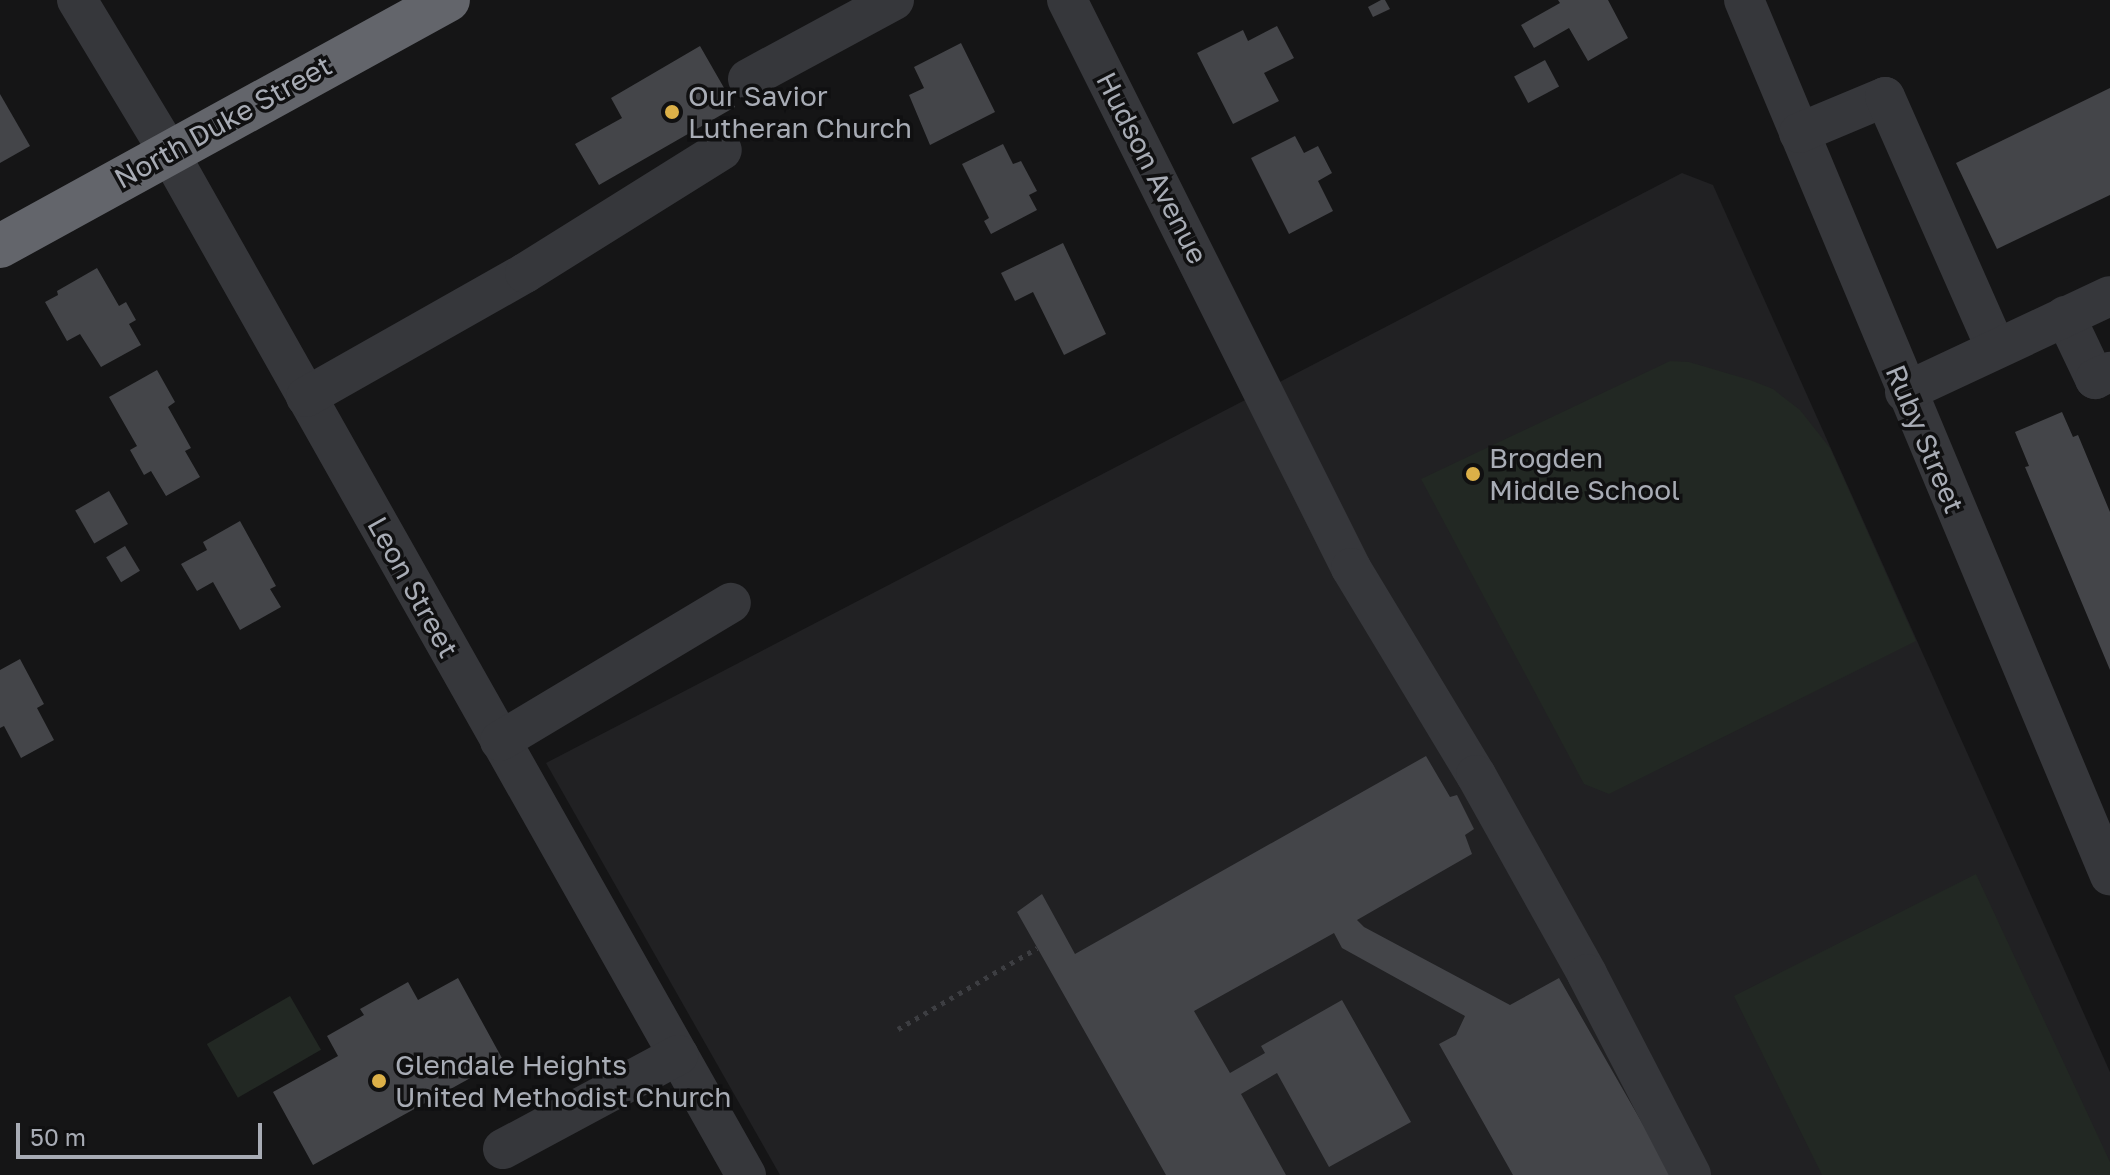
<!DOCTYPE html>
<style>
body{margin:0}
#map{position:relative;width:2110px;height:1175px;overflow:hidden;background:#151516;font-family:"Golos Text",sans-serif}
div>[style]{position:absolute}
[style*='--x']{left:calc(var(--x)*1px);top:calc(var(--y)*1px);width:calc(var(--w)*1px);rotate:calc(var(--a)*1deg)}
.built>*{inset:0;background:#212123}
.green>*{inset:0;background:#222823;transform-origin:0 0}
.building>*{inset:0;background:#444549;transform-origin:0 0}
.path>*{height:5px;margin-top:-2.5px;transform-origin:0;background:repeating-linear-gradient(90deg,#3d3e42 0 4px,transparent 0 10px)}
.minor>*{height:40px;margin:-20px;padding:0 20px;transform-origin:20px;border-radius:20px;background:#36373b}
.highway>*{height:44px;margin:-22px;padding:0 22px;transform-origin:22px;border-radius:22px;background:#63656b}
.dots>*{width:22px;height:22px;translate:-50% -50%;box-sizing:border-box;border:4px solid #101011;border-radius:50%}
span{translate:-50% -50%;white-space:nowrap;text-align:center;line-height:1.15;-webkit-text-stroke:7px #101011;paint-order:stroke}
.poi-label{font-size:28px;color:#a8acb5}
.left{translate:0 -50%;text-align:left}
.street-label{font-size:28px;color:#a8acb5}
.scale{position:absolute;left:16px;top:1123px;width:246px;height:36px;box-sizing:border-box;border:4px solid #a8acb5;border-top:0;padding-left:10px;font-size:24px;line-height:28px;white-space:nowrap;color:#a8acb5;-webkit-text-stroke:6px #101011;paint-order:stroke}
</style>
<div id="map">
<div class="built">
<div style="clip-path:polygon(1682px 173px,1713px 185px,2110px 1072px,2110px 1175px,780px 1175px,546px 763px)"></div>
</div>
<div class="green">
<div style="clip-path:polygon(1670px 361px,1689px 362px,1750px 380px,1773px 389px,1800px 410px,1830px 448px,1916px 641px,1609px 794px,1584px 784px,1421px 479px)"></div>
<div style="clip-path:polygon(1976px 874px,2110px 1162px,2110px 1175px,1822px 1175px,1734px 996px)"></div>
<div style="left:290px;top:996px;width:62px;height:96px;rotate:60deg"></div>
</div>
<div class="building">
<div style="clip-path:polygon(1381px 0,1385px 0,1390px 9px,1373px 17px,1368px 7px)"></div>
<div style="clip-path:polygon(1558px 0,1608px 0,1628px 38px,1588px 61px,1569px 28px,1534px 48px,1521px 25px,1560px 3px)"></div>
<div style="clip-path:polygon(1277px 26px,1294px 58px,1264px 73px,1279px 101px,1233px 124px,1197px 53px,1243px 30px,1248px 41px)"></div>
<div style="clip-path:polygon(961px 43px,995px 112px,930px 145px,909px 95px,924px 88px,914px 67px)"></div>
<div style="clip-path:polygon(700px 46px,735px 107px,599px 185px,575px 144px,622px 118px,611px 98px)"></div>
<div style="left:1545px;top:60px;width:30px;height:35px;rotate:62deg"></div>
<div style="clip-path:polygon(2110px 88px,2110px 195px,1997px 249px,1956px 163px)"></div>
<div style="clip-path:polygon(0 94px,30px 146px,0 163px)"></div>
<div style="clip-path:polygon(1295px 136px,1304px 153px,1318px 146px,1332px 173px,1318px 181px,1333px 211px,1289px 234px,1251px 158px)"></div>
<div style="clip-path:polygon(1003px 144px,1013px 164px,1021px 161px,1037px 191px,1029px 195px,1037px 210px,991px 234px,984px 221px,989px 218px,962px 164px)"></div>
<div style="clip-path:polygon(1063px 243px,1106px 334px,1064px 355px,1033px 292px,1015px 301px,1001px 273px)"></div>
<div style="clip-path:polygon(97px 268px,119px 306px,126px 302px,136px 320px,129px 324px,141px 345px,101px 367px,80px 334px,67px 341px,45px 302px,58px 295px,57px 291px)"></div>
<div style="clip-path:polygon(157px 370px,175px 402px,168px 407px,191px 448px,185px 451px,200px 477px,166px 496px,151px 471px,144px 475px,130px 450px,137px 446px,109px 397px)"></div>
<div style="clip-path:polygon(2062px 412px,2073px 437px,2078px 435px,2110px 512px,2110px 670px,2025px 467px,2029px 466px,2015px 432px)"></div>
<div style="left:109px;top:491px;width:38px;height:39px;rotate:60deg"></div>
<div style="clip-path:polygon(240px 521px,276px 586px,270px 589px,281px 607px,240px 630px,213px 582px,197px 591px,181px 564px,207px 550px,203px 542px)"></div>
<div style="left:125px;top:546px;width:29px;height:22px;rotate:59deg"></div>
<div style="clip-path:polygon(20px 659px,44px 704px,37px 708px,54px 740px,21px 758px,4px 726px,0 728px,0 670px)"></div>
<div style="clip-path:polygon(1426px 756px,1450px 797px,1457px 795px,1474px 829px,1465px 835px,1472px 854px,1357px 920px,1364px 927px,1510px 1005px,1559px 978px,1672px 1175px,1513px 1175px,1439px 1044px,1456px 1035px,1465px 1016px,1342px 948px,1334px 933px,1194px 1011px,1230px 1073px,1265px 1053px,1261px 1046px,1342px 1000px,1411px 1122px,1329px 1167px,1277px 1073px,1241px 1094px,1286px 1175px,1166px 1175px,1017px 912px,1042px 894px,1075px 954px)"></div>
<div style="clip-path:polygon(458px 978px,503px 1060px,313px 1165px,273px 1092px,338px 1056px,327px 1036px,364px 1015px,360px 1009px,408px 982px,418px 1000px)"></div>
</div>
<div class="path">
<div style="--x:898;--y:1029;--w:161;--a:-30.2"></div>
</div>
<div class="minor">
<div style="--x:77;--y:0;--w:176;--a:58.9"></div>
<div style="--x:168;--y:151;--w:1176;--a:60.56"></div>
<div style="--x:1067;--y:0;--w:635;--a:63.43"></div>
<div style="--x:1351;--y:568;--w:242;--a:58.9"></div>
<div style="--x:1476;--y:775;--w:228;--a:60.8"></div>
<div style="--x:1587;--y:974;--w:226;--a:62.6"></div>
<div style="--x:1744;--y:0;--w:949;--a:67.32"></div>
<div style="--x:748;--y:79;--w:166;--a:-28.4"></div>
<div style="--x:1799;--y:133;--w:93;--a:-22.7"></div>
<div style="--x:1885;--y:97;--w:275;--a:66.2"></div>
<div style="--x:2065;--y:316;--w:70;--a:64.5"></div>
<div style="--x:2095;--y:379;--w:17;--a:-25"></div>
<div style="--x:1905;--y:392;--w:226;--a:-25.1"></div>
<div style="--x:306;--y:397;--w:252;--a:-29.5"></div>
<div style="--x:525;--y:273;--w:232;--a:-32"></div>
<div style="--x:500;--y:741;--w:269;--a:-30.9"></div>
<div style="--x:503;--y:1149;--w:199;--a:-28.2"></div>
</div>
<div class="highway">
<div style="--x:0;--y:246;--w:511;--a:-28.77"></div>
</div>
<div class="dots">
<div style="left:672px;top:112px;background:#dcb048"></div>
<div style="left:1473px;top:474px;background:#dcb048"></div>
<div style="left:379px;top:1081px;background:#dcb048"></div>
</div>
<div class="poi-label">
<span class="left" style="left:688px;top:112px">Our Savior<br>Lutheran Church</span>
<span class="left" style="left:1489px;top:474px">Brogden<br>Middle School</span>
<span class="left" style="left:395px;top:1081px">Glendale Heights<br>United Methodist Church</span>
</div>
<div class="street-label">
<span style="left:223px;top:122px;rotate:-29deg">North Duke Street</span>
<span style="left:1152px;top:168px;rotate:63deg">Hudson Avenue</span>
<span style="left:1925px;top:439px;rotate:67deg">Ruby Street</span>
<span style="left:413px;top:587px;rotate:61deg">Leon Street</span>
</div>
<div class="scale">50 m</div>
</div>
